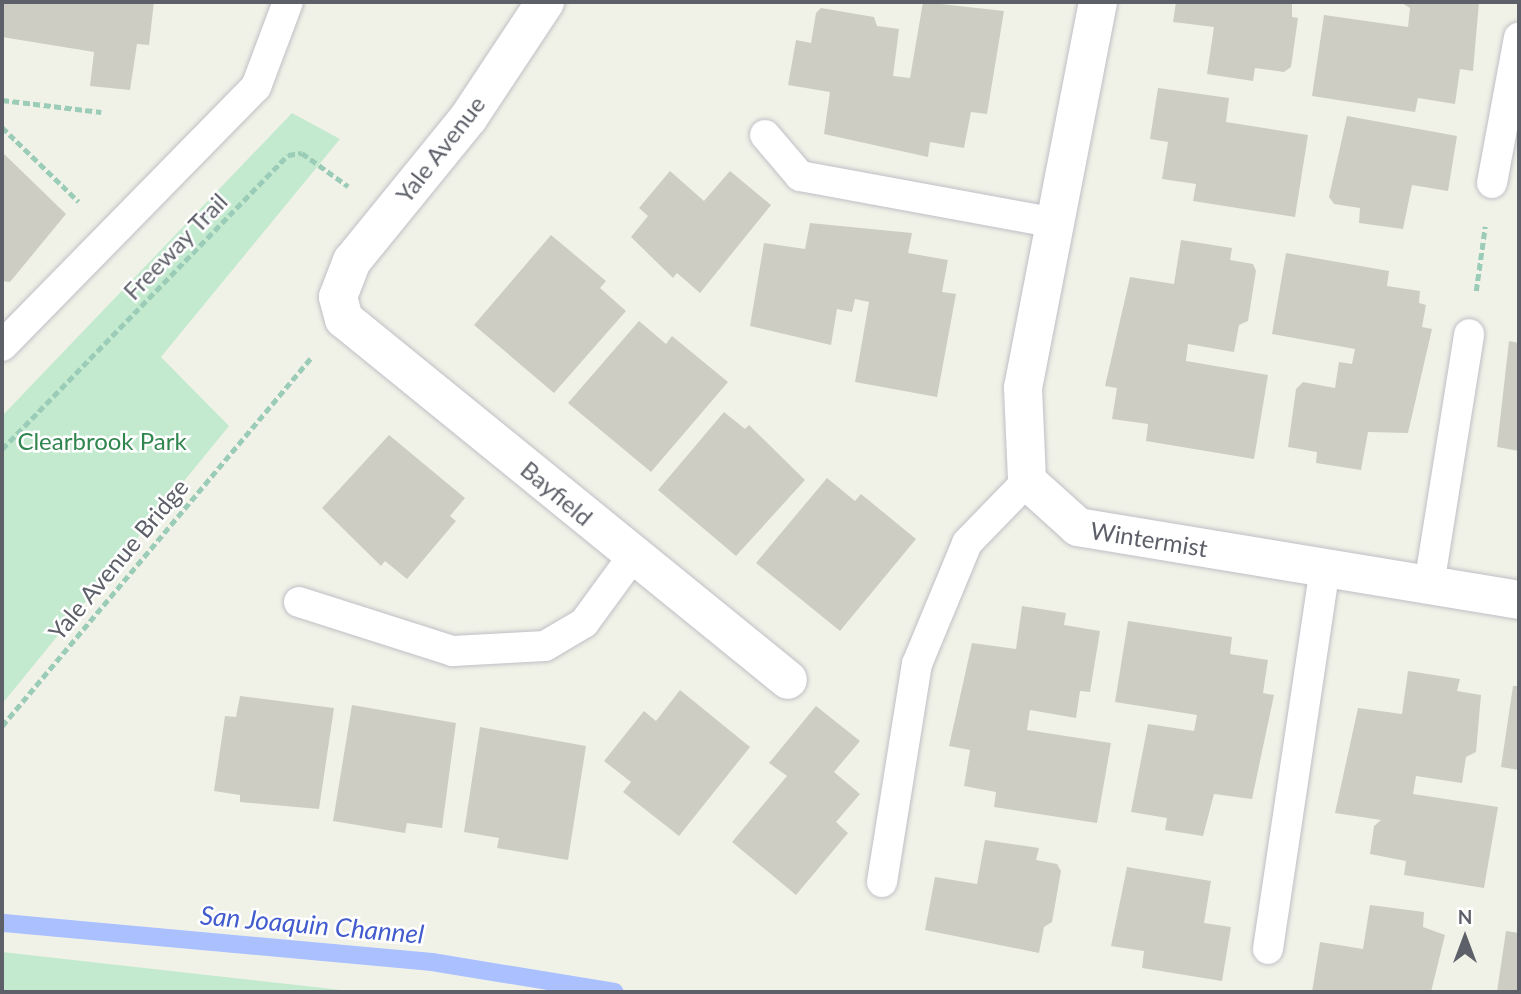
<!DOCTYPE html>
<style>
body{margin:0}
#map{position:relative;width:1521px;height:994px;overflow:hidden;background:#f1f2e7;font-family:Lato,sans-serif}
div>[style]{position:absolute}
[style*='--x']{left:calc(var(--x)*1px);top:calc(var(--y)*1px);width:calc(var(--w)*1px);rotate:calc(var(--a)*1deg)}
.green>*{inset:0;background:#c3eacf}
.stream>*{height:18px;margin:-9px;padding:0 9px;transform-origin:9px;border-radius:9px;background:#aac0ff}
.building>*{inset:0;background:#cdcdc4}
.path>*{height:4.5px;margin-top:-2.25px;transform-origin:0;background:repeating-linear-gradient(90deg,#9bccb8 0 7px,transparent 0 10.5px)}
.roads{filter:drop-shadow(0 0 2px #bfbfc6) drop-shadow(0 0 2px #bfbfc6)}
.lane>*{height:30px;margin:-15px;padding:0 15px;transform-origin:15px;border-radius:15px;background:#fff}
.street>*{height:38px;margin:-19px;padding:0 19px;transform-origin:19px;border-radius:19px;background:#fff}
.secondary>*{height:38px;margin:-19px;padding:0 19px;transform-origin:19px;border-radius:19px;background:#fff}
span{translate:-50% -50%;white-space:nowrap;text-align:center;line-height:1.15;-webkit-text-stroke:5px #fff;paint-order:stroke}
.street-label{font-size:24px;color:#5e6069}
.park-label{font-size:24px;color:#30864e}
.water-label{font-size:26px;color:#425bcd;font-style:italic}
.frame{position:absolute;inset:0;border:4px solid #5e6069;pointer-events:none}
.north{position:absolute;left:1430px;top:903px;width:70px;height:70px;-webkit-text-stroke:5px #fff;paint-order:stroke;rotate:0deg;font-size:19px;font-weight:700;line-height:28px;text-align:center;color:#5e6069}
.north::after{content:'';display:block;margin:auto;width:24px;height:32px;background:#5e6069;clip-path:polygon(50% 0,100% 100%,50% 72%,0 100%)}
</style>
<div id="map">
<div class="green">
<div style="clip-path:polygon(292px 113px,340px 139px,161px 357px,229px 426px,2px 704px,2px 416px)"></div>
<div style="clip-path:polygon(2px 952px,359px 992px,2px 992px)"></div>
</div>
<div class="stream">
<div style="--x:4;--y:923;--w:430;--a:5.2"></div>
<div style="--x:432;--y:962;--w:185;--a:9.3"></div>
</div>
<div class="building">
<div style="clip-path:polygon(2px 2px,154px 2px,149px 45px,137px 44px,130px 90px,90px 86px,94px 52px,2px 37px)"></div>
<div style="clip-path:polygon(923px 2px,1004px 11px,987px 114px,971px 112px,964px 148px,930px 142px,928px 157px,824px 134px,830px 92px,788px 85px,796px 40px,811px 43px,816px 13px,821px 8px,874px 17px,877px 26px,899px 29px,893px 76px,910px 78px)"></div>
<div style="clip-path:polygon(1176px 2px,1292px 2px,1292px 17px,1298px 18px,1291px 67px,1284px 72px,1255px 68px,1253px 81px,1207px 74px,1214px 27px,1173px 22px)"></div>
<div style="clip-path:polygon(1400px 2px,1479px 2px,1473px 71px,1460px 69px,1455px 104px,1418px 98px,1415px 112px,1312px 96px,1324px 15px,1408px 27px,1410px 8px)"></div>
<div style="clip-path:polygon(1158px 88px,1229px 98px,1226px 122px,1308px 135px,1295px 217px,1193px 201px,1196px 184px,1162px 179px,1168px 142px,1150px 139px)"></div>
<div style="clip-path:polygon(1347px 116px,1457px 136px,1448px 191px,1412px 185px,1403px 229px,1359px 223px,1360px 208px,1334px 204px,1329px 197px)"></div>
<div style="clip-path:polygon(2px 152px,66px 214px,10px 282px,2px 281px)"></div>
<div style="clip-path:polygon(670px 171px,704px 201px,730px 171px,771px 205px,700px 293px,677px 273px,673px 278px,631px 237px,648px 216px,639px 208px)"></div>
<div style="clip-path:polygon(810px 223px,912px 233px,908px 253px,948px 260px,942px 292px,956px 294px,937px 397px,855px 382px,869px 302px,855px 299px,852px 312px,837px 309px,831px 345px,750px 326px,764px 243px,805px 249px)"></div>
<div style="clip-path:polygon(551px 235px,606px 281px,600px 288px,626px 311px,554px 393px,474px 325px)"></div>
<div style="clip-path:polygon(1181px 240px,1232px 248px,1230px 260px,1253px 264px,1256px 271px,1248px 321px,1239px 325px,1234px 352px,1188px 344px,1186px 361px,1268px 375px,1254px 459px,1146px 441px,1148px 424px,1112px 419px,1117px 388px,1105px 386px,1130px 277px,1174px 284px)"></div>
<div style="clip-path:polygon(1286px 253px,1389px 271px,1387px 286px,1420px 291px,1419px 303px,1426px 305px,1422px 327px,1432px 329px,1408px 433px,1368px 432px,1361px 470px,1316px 463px,1317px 452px,1288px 447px,1296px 389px,1303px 382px,1335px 388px,1339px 362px,1352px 364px,1355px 349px,1272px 334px)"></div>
<div style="clip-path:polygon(639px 321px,666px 344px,672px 336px,728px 382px,651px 472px,568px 403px)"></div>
<div style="clip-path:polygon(1509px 341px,1519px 343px,1519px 451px,1497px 447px)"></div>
<div style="clip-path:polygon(724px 412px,745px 429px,749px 425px,805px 480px,736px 556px,658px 490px)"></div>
<div style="clip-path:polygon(389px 435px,465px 498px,450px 516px,456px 521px,407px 579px,385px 561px,381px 566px,322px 508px)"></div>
<div style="clip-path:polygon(827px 478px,855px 501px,861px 494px,916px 539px,840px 631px,756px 563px)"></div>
<div style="clip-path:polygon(1022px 606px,1066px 613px,1064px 625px,1100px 631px,1090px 692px,1080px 691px,1076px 718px,1030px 710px,1027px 730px,1111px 743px,1097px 823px,994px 807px,996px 792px,964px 786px,970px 750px,949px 746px,972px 643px,1016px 649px)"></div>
<div style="clip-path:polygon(1128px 621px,1232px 637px,1230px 654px,1268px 660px,1263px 693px,1274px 695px,1252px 799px,1214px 794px,1203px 836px,1165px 830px,1167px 818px,1131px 812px,1148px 724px,1194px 731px,1197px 715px,1115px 702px)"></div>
<div style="clip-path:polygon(1408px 671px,1460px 679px,1457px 691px,1481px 695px,1476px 752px,1466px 757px,1462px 783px,1416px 776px,1413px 794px,1498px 807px,1484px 888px,1404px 875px,1406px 861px,1370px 854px,1374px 826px,1381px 820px,1335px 813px,1358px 708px,1402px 714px)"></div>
<div style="clip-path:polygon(1513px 686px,1519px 686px,1519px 770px,1501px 767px)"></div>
<div style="clip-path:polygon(680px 690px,750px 747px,679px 836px,623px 792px,631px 782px,604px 761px,644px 711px,656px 721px)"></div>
<div style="clip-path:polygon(240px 696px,334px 708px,319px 809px,240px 802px,240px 795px,214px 791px,225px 716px,236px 717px)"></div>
<div style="clip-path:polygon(352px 705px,456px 723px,442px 828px,407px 823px,405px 833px,333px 821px)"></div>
<div style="clip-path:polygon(816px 706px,860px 741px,834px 772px,860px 794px,836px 822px,848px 833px,796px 895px,732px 842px,787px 776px,769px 763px)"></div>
<div style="clip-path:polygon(480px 727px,586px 746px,568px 860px,497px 848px,499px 838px,464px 832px)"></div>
<div style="clip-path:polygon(985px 840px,1039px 848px,1036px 860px,1057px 864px,1061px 871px,1052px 922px,1044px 927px,1039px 953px,925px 930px,935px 877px,977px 884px)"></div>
<div style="clip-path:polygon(1127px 867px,1211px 881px,1204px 923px,1231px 927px,1222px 981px,1142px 968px,1144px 951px,1111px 946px)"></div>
<div style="clip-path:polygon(1370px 905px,1424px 912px,1423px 927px,1445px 935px,1431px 992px,1312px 992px,1320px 942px,1363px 949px)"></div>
<div style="clip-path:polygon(1506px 931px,1519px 933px,1519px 992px,1497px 992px)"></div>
</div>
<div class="path">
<div style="--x:2;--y:100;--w:100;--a:6.9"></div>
<div style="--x:2;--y:127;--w:107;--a:44.2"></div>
<div style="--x:1476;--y:291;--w:65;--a:-82"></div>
<div style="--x:2;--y:449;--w:410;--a:-45.8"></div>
<div style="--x:288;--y:155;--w:14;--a:-8"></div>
<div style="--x:302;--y:153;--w:57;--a:35.7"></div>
<div style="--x:2;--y:726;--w:482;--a:-50"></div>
</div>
<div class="roads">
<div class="lane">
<div style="--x:765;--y:135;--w:54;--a:49.5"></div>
<div style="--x:800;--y:176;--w:259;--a:10.4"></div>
<div style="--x:1492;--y:183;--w:148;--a:-79.5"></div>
<div style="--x:2;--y:346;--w:363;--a:-45.6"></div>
<div style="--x:256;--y:87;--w:91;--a:-69.4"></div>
<div style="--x:1429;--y:585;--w:254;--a:-80.9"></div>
<div style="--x:299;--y:602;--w:162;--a:17.7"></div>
<div style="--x:453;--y:651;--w:92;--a:-3.1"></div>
<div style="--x:545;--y:646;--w:45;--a:-30.5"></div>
<div style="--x:584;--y:623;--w:83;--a:-53.8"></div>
<div style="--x:882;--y:882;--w:221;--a:-80.9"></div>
<div style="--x:917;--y:664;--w:131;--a:-67.5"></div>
<div style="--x:967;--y:543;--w:86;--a:-45.9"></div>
<div style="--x:1268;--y:949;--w:385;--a:-81.5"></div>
</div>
<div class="street">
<div style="--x:1098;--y:2;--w:393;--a:101"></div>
<div style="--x:1023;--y:388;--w:93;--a:87.5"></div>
<div style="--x:1027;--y:481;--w:69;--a:42"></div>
<div style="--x:1078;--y:527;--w:447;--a:9.4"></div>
<div style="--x:338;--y:297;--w:23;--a:75"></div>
<div style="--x:344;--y:319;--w:572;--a:39.11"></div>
</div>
<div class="secondary">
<div style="--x:338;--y:297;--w:39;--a:-69"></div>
<div style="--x:352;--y:261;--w:186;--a:-50.9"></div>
<div style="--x:469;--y:117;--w:138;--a:-56.5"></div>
</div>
</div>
<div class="street-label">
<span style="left:440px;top:149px;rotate:-52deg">Yale Avenue</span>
<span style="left:175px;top:246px;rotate:-46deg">Freeway Trail</span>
<span style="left:557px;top:493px;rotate:40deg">Bayfield</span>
<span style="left:1149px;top:539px;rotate:9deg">Wintermist</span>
<span style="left:118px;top:559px;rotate:-50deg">Yale Avenue Bridge</span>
</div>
<div class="park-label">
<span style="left:102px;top:441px">Clearbrook Park</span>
</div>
<div class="water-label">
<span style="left:312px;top:925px;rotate:5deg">San Joaquin Channel</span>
</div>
<div class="frame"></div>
<div class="north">N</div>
</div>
